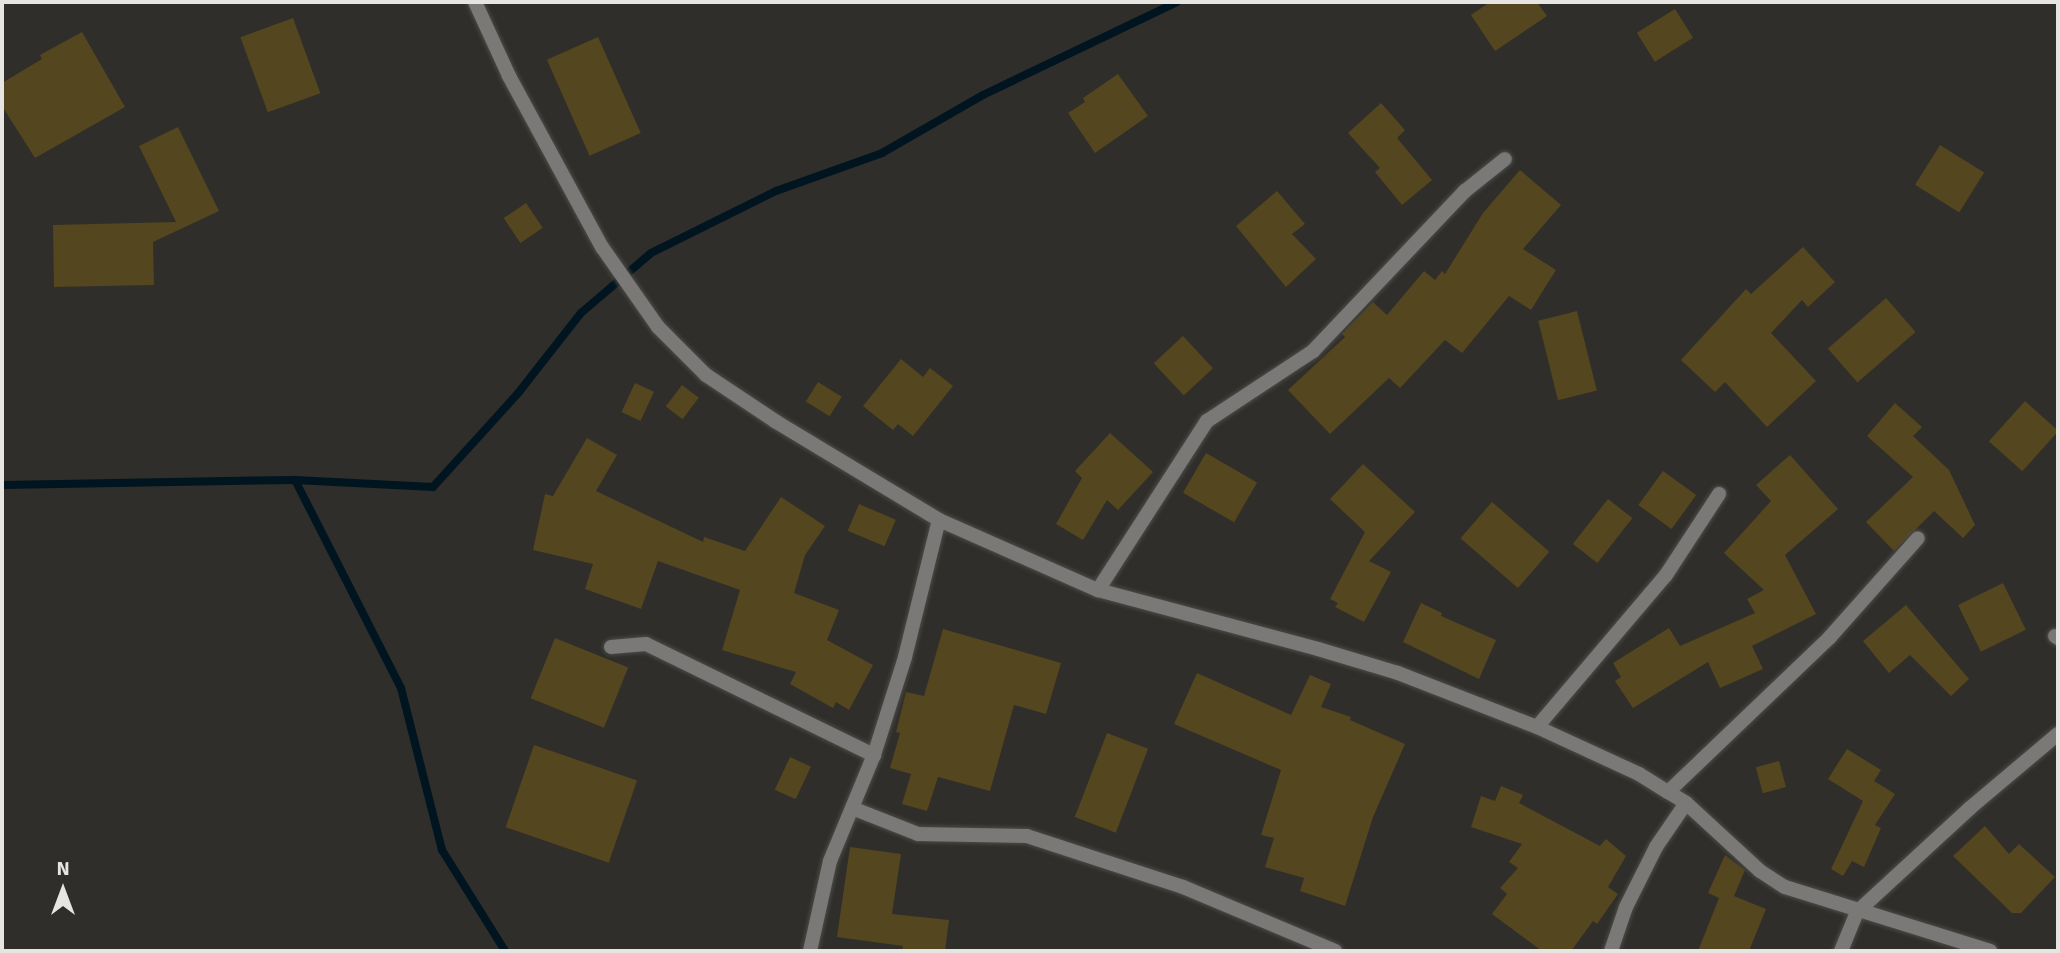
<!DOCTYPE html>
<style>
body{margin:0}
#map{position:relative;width:2060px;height:953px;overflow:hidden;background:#2f2e2a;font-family:Signika,sans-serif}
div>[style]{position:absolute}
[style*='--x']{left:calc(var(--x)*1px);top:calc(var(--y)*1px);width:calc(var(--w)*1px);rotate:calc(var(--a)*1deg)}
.stream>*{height:8px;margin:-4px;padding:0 4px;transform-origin:4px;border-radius:4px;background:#00151f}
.building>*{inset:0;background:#54461e;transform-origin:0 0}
.roads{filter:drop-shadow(0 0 2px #4c4b47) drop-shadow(0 0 2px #4c4b47)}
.minor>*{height:14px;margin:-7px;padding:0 7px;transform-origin:7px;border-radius:7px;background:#7a7977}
span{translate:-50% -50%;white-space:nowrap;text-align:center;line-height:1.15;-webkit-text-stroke:5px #2f2e2a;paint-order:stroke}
.frame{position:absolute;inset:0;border:4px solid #e6e5e2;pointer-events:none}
.north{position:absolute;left:28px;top:855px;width:70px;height:70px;-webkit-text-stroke:5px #2f2e2a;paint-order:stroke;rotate:0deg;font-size:19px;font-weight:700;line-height:28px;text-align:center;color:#e6e5e2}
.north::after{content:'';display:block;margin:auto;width:24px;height:32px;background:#e6e5e2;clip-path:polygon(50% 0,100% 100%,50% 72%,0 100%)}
</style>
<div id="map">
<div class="stream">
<div style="--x:295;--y:480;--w:233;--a:63"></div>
<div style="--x:401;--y:688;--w:167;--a:75.8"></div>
<div style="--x:442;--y:850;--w:119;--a:58"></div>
<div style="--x:2;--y:485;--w:293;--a:-1"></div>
<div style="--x:295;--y:480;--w:138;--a:2.9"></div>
<div style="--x:433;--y:487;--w:128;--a:-47.8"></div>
<div style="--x:519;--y:392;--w:100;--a:-51.9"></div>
<div style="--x:581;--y:313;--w:92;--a:-40.6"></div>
<div style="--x:651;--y:253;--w:140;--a:-26.4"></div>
<div style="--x:776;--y:191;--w:113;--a:-19.7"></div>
<div style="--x:882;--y:153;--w:116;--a:-29.9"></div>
<div style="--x:983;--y:95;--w:215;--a:-25.6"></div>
</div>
<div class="building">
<div style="clip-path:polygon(1490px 2px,1537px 2px,1547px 16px,1495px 51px,1471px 15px)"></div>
<div style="left:1675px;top:9px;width:34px;height:45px;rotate:58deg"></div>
<div style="left:293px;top:18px;width:80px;height:56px;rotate:70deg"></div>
<div style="clip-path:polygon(82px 32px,125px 107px,35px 158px,2px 106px,2px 83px,42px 59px,40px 55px)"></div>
<div style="left:598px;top:37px;width:105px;height:56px;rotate:66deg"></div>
<div style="clip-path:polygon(1118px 74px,1148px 116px,1095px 153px,1068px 113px,1085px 102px,1083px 98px)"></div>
<div style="clip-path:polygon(1381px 103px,1405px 130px,1397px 138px,1432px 180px,1402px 205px,1375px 172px,1380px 168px,1348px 133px)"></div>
<div style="clip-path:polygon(178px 127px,219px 211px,153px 242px,154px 285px,54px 287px,53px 225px,176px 222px,139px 146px)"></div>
<div style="left:1940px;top:145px;width:52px;height:47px;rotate:32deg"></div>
<div style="clip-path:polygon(1520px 170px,1561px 205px,1523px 249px,1556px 270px,1531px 310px,1509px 296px,1462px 353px,1445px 340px,1400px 388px,1389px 378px,1330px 434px,1288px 390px,1345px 337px,1342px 334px,1373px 302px,1387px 315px,1424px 271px,1435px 280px,1442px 271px,1445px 274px,1483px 213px)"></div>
<div style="clip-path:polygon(1277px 191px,1305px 224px,1292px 234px,1316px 259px,1286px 287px,1236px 226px)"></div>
<div style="left:526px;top:203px;width:30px;height:27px;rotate:56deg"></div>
<div style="clip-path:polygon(1803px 247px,1835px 282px,1808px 307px,1802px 300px,1771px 333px,1816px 381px,1767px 427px,1725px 382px,1715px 392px,1681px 360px,1746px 289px,1751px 294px)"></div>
<div style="left:1886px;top:298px;width:45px;height:77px;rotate:49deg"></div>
<div style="left:1577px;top:311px;width:82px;height:40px;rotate:76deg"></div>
<div style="left:1183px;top:336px;width:44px;height:40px;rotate:47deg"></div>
<div style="clip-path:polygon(901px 359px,923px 377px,930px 368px,953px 386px,913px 436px,898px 424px,893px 430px,863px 406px)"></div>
<div style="left:818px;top:382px;width:28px;height:23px;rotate:32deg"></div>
<div style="left:635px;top:383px;width:21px;height:32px;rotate:25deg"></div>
<div style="left:682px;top:385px;width:21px;height:27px;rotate:37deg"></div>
<div style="left:2025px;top:401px;width:45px;height:54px;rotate:42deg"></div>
<div style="clip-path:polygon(1895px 403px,1922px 427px,1913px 436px,1949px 470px,1975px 525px,1963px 538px,1934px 511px,1894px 551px,1866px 522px,1913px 477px,1867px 436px)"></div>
<div style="clip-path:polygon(1110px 433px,1153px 472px,1118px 510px,1107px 500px,1083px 540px,1056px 524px,1082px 478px,1075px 471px)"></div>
<div style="clip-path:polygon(587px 438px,617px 455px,596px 491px,703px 542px,704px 537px,745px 551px,781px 497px,825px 526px,805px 555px,794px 593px,839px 610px,827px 640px,873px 665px,849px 710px,836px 702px,833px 708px,790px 684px,796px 672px,722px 650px,740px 590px,658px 561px,641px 609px,585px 589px,593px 564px,533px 550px,545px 494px,553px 496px)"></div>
<div style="left:1206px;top:453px;width:59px;height:46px;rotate:30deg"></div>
<div style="clip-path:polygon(1790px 455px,1838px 509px,1785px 555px,1816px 614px,1752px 646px,1763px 669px,1720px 688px,1708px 662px,1633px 708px,1615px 681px,1621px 677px,1613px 663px,1669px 628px,1680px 646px,1755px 613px,1747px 599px,1764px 590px,1724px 553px,1771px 501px,1756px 485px)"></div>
<div style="clip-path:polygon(1363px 464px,1415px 512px,1369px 561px,1391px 572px,1364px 622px,1335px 607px,1338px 603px,1330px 599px,1365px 532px,1330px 499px)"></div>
<div style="left:1663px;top:471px;width:41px;height:42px;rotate:36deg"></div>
<div style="left:1608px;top:499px;width:31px;height:57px;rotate:38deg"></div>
<div style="left:1492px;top:502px;width:76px;height:48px;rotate:41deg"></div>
<div style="left:859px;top:504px;width:40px;height:29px;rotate:23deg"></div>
<div style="left:2003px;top:583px;width:52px;height:50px;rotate:64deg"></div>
<div style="clip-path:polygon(1421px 603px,1442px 613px,1441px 616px,1496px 640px,1479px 679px,1403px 642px)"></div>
<div style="clip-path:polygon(1906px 605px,1969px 679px,1951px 696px,1910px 655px,1889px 673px,1863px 641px)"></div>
<div style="clip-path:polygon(943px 629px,1061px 663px,1046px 714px,1014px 705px,990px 791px,938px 777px,927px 811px,902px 804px,911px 774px,890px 768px,900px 733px,896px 732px,906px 692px,924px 696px)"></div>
<div style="left:555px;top:638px;width:79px;height:65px;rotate:22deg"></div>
<div style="clip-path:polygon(1197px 673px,1291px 715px,1310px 675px,1331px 684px,1321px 707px,1351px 717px,1350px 720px,1405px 744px,1373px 817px,1345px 906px,1300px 891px,1304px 878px,1265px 867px,1274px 838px,1261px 835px,1281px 770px,1174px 724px)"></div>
<div style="left:1107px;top:733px;width:44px;height:90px;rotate:21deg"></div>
<div style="left:534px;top:745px;width:109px;height:87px;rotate:19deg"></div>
<div style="clip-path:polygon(1847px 749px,1881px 770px,1874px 781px,1895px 794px,1875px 825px,1881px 828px,1864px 867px,1852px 861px,1843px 876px,1831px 869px,1863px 801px,1828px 779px)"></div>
<div style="left:790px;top:757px;width:23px;height:36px;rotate:25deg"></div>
<div style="left:1779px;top:761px;width:27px;height:24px;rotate:75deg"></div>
<div style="clip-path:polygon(1501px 786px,1523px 795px,1519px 803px,1600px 846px,1606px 839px,1626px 856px,1608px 887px,1618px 894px,1597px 924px,1593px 921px,1571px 951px,1542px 951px,1492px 914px,1507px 894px,1500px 888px,1518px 868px,1509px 862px,1522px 844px,1471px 827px,1481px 796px,1495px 801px)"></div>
<div style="clip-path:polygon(1985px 826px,2009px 854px,2019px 844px,2055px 877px,2021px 913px,2012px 913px,1953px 856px)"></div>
<div style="clip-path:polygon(850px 847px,901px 854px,892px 914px,949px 920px,945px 951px,902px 951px,903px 946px,837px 937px)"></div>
<div style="clip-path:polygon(1725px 855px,1745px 870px,1734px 896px,1766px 909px,1749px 951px,1698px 951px,1719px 898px,1708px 893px)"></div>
</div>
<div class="roads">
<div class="minor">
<div style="--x:475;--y:2;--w:81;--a:65.3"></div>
<div style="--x:509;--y:76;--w:195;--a:61.5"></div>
<div style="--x:602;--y:247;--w:98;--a:55"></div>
<div style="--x:658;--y:327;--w:68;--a:45"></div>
<div style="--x:706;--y:375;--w:83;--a:33.7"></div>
<div style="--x:775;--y:421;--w:192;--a:31.1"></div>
<div style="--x:939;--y:520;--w:174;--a:23.8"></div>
<div style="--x:1098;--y:590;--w:228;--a:15"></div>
<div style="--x:1318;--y:649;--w:84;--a:16.7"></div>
<div style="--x:1398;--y:673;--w:149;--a:21.2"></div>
<div style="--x:1537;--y:727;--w:112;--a:24.7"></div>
<div style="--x:1639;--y:774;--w:34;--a:32"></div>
<div style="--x:1668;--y:792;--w:21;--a:31"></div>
<div style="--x:1686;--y:803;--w:100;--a:42.6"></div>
<div style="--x:1760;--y:871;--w:30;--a:33"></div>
<div style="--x:1785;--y:887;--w:215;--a:17.3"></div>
<div style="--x:1098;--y:590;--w:201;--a:-57.2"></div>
<div style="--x:1207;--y:421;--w:127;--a:-33.4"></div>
<div style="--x:1313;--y:351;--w:221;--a:-46.5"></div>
<div style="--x:1465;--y:191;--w:51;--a:-38.7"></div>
<div style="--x:2055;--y:636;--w:4;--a:34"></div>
<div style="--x:611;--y:647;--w:35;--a:-5"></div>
<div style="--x:646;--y:644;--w:254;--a:26"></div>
<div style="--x:1537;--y:727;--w:199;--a:-49.7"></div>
<div style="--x:1666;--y:575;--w:97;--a:-56.8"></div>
<div style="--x:1668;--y:792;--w:224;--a:-43.7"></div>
<div style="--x:1830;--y:637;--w:132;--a:-48.4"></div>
<div style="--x:852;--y:808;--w:71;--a:21.5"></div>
<div style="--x:918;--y:834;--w:109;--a:1.1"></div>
<div style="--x:1027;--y:836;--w:164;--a:18.1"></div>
<div style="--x:1183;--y:887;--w:165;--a:22.8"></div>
<div style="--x:810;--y:951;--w:92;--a:-77.5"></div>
<div style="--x:830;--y:861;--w:115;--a:-67.5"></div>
<div style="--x:874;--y:755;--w:103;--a:-72.4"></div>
<div style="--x:905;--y:657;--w:141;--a:-76.1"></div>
<div style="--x:1611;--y:951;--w:46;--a:-71.2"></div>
<div style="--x:1626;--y:907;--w:67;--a:-63.4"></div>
<div style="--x:1656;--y:847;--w:53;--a:-55.7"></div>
<div style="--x:1841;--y:951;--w:42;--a:-67.7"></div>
<div style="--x:1857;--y:912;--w:154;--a:-42.6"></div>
<div style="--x:1970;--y:808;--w:115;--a:-40.1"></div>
</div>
</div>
<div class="frame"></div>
<div class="north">N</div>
</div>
